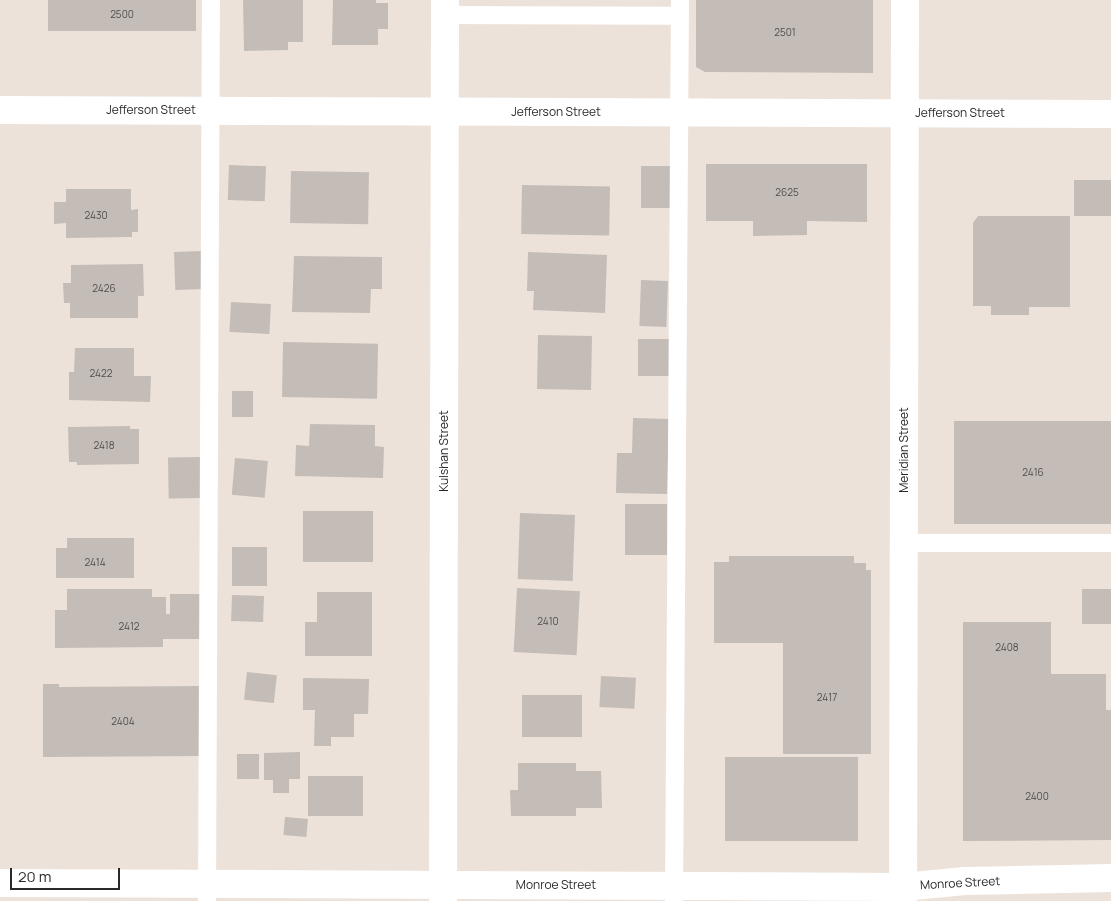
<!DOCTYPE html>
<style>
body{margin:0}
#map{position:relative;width:1111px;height:901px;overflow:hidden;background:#ece2da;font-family:Manrope,sans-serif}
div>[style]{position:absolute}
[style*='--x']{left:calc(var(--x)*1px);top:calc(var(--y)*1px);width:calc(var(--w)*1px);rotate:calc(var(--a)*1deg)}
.building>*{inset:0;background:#c4bcb7;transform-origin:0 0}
.service>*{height:18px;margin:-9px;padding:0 9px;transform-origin:9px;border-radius:9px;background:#fff}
.minor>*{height:28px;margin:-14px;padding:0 14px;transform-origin:14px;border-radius:14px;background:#fff}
.tertiary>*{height:28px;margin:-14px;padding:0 14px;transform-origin:14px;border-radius:14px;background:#fff}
span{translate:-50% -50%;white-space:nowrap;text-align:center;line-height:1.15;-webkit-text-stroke:5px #fff;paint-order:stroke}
.number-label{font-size:10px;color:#504e4c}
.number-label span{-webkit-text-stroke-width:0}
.street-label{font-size:12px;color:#292929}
.scale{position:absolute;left:10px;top:868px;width:110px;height:22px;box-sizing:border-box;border:2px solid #292929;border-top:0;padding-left:6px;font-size:15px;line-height:18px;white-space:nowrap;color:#292929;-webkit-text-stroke:4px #fff;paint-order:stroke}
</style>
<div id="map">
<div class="building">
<div style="left:48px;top:0;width:148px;height:31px"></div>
<div style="clip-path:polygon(243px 0,303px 0,303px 42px,288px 42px,288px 50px,244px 51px)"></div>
<div style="clip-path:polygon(333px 0,376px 0,376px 3px,388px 3px,388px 29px,378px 29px,378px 45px,332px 45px)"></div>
<div style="clip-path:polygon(696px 0,873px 0,873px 73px,705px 72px,696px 67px)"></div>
<div style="clip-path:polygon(706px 164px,867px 164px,867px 222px,807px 221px,807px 235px,753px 236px,753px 221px,706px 221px)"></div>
<div style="left:229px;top:165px;width:37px;height:35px;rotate:2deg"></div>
<div style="left:641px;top:166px;width:29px;height:42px"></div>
<div style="left:291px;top:171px;width:78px;height:52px;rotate:1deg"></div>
<div style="left:1074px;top:180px;width:37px;height:36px"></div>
<div style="left:522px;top:185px;width:88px;height:49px;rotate:1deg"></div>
<div style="clip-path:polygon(66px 189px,131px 189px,131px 210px,138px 209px,138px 232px,132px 232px,132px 237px,66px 238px,66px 223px,54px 224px,54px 202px,66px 202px)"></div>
<div style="clip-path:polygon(978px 216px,1070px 216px,1070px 307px,1029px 307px,1029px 315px,991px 315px,991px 306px,973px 306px,973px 223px)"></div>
<div style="left:202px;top:251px;width:38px;height:28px;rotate:88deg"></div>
<div style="clip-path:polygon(528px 252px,607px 255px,605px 313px,533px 310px,534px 291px,527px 291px)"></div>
<div style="clip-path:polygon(294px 256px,382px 257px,382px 289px,371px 289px,370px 313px,292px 312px)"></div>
<div style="clip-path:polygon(143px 264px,144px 296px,138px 296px,138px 318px,70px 318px,70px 303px,64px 303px,63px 283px,71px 283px,71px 265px)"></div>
<div style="left:641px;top:280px;width:27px;height:46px;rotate:2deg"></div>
<div style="left:231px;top:302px;width:40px;height:30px;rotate:3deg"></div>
<div style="left:538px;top:335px;width:54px;height:54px;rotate:1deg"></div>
<div style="left:638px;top:339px;width:33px;height:37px"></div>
<div style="left:283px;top:342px;width:95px;height:55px;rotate:1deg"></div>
<div style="clip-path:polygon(75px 348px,134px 348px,134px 376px,151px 376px,150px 402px,69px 400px,69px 372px,74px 372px)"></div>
<div style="left:232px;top:391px;width:21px;height:26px"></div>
<div style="clip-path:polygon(633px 418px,669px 419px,667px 494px,616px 493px,617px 453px,632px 453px)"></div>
<div style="left:954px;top:421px;width:157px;height:103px"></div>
<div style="clip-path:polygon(310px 424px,375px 425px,375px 446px,384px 447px,383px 478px,295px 476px,296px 445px,309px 446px)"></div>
<div style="clip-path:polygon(130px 426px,130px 429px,139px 429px,139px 464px,77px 465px,77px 462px,69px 462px,68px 427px)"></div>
<div style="left:201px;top:457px;width:41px;height:33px;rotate:89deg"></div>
<div style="left:235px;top:458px;width:33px;height:37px;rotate:5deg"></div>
<div style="left:667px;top:504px;width:51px;height:42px;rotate:90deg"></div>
<div style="left:303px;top:511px;width:70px;height:51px"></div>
<div style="left:520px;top:513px;width:55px;height:66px;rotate:2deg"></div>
<div style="clip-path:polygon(67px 538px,134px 538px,134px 578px,56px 578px,56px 548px,67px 548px)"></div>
<div style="left:232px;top:547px;width:35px;height:39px"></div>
<div style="clip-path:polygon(729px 556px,854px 556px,854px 563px,866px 563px,866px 570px,871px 570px,871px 754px,783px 754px,783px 643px,714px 643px,714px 562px,729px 562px)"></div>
<div style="left:517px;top:588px;width:63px;height:64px;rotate:3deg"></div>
<div style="clip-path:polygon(67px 589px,152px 589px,152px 597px,166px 597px,166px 614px,170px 614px,170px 594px,203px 594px,203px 639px,163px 639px,163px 647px,55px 648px,55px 610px,67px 610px)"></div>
<div style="left:1082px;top:589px;width:29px;height:35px"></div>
<div style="clip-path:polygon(317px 592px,372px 592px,372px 656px,305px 656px,305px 622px,317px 622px)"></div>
<div style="left:232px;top:595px;width:32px;height:26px;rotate:2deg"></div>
<div style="clip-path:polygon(963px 622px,1051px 622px,1051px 674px,1106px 674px,1106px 710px,1111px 710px,1111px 840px,963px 841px)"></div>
<div style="left:247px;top:672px;width:30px;height:28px;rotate:6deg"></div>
<div style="left:601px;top:676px;width:35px;height:31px;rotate:3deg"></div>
<div style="clip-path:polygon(303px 678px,369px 679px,368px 714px,354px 714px,354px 737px,331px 737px,331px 746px,314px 746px,315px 710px,303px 710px)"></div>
<div style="clip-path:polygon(43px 684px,59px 684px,59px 687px,203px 686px,204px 756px,43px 757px)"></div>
<div style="left:522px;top:695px;width:60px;height:42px"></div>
<div style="clip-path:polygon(300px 752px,300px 779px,289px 779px,289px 793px,273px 793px,273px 780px,264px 780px,264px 753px)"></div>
<div style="left:237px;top:754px;width:22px;height:25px"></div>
<div style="left:725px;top:757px;width:133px;height:84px"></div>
<div style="clip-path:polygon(518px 763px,576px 763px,576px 771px,601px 771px,602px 808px,576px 808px,576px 816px,511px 816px,510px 790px,518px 790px)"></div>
<div style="left:308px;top:776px;width:55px;height:40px"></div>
<div style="left:285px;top:817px;width:23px;height:18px;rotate:5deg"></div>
</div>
<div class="service">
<div style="--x:445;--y:15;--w:235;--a:0.2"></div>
<div style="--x:904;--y:543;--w:207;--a:0"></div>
<div style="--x:207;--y:901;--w:901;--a:-89.75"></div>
<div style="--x:674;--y:901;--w:901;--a:-89.62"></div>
</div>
<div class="minor">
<div style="--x:0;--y:110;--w:1111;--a:0.21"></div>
<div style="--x:0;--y:883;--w:903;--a:0.25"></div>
<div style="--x:903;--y:887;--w:62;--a:-5.5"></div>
<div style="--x:965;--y:881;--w:146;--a:-1.2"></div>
<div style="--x:443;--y:901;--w:901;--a:-89.87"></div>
</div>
<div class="tertiary">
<div style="--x:903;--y:901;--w:901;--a:-89.87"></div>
</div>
<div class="number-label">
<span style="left:122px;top:15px">2500</span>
<span style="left:785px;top:33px">2501</span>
<span style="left:787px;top:193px">2625</span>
<span style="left:96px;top:216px">2430</span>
<span style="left:104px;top:289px">2426</span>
<span style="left:101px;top:374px">2422</span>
<span style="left:104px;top:446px">2418</span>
<span style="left:1033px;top:473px">2416</span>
<span style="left:95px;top:563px">2414</span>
<span style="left:548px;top:622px">2410</span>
<span style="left:129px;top:627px">2412</span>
<span style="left:1007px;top:648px">2408</span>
<span style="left:827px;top:698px">2417</span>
<span style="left:123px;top:722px">2404</span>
<span style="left:1037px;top:797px">2400</span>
</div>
<div class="street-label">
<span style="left:151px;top:110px">Jefferson Street</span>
<span style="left:556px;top:112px">Jefferson Street</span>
<span style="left:960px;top:113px">Jefferson Street</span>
<span style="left:904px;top:450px;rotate:-90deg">Meridian Street</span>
<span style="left:444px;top:451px;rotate:-90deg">Kulshan Street</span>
<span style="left:960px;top:883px;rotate:-3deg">Monroe Street</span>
<span style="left:556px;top:885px">Monroe Street</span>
</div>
<div class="scale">20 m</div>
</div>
